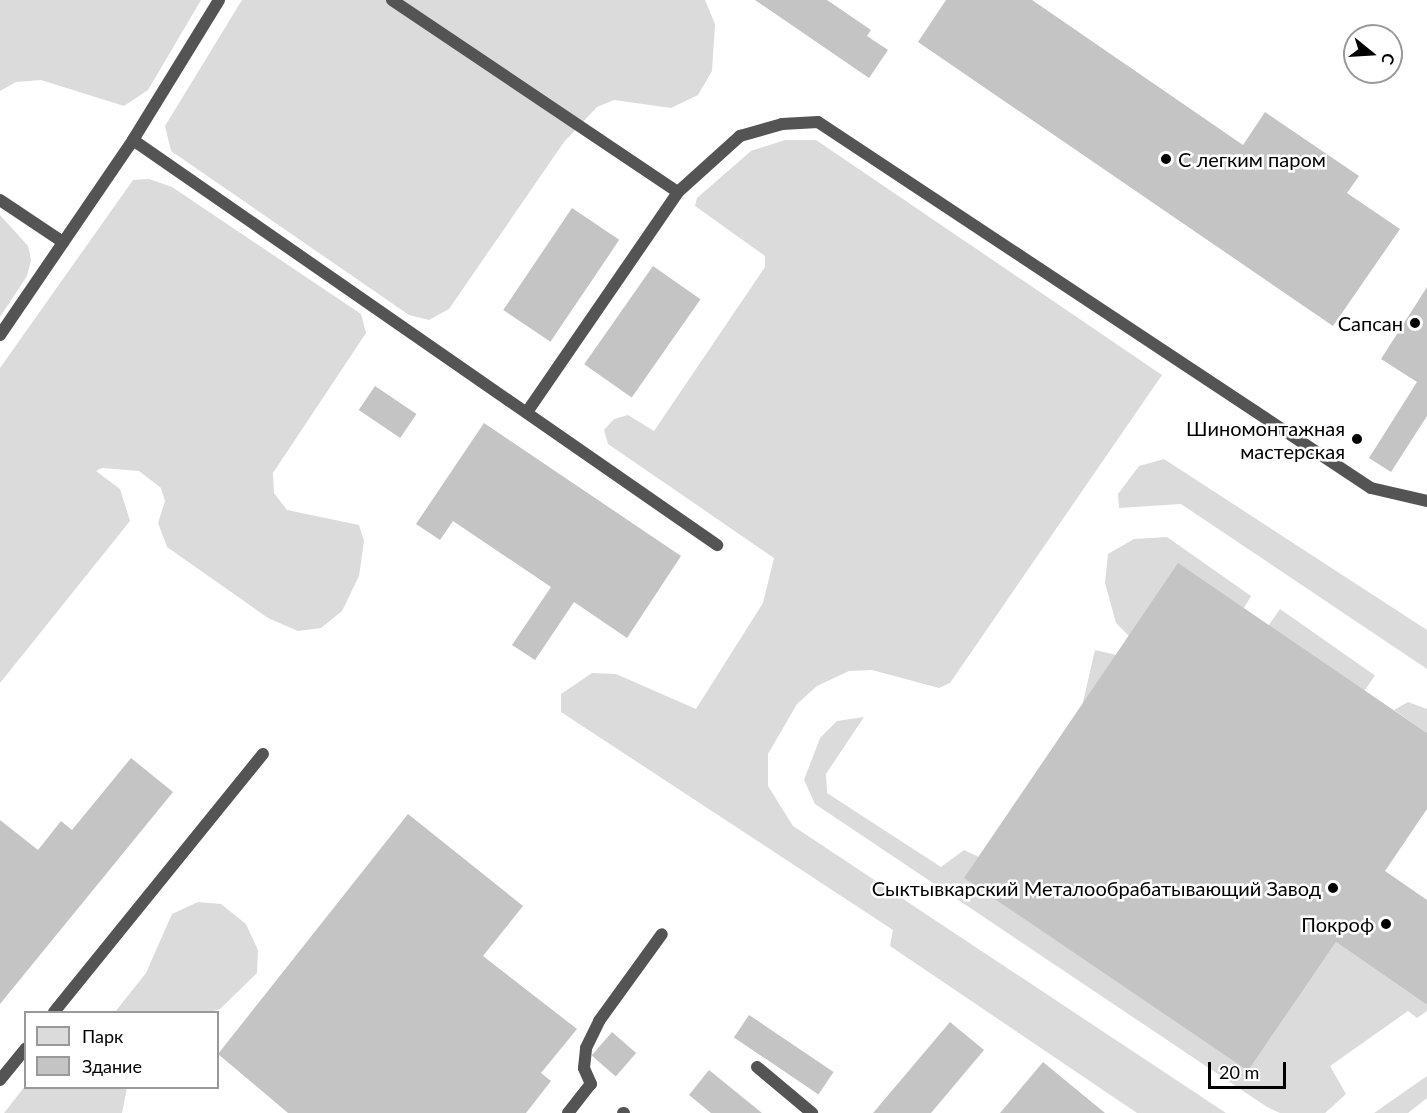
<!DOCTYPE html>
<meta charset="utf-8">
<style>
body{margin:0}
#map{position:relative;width:1427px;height:1113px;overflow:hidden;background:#fff;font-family:Lato,sans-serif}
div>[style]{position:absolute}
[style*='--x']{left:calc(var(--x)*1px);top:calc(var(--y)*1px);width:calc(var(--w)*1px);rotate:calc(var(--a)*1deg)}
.green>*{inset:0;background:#dbdbdb;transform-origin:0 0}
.building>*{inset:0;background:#c4c4c4;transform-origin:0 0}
.service>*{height:12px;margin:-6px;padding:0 6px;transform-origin:6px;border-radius:6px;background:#545454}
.dots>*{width:16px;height:16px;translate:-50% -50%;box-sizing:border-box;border:3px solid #fff;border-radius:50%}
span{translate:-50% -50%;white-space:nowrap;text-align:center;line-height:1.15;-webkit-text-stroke:5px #fff;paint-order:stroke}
.poi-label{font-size:20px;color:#000}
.left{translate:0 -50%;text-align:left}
.right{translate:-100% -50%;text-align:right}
.legend{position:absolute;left:24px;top:1011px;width:195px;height:78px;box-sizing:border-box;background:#fff;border:2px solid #999;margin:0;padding:8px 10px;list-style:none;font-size:18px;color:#000}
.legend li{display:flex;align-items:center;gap:12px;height:30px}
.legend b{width:30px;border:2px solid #999}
.north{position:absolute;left:1343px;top:24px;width:60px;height:60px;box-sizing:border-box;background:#fff;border:2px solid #999;border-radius:50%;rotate:108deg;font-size:16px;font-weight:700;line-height:24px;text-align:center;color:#000}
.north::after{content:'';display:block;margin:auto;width:21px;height:27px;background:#000;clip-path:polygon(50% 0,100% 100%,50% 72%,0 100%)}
.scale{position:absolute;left:1208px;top:1062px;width:78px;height:27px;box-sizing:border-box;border:3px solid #000;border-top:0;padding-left:8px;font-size:18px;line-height:21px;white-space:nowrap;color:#000;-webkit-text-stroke:4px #fff;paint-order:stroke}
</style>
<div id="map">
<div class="green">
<div style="clip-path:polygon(0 0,201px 0,148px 90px,124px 106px,41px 80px,16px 82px,0 91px)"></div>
<div style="clip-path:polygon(242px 0,705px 0,715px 24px,712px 71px,698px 95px,671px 108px,614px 100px,597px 107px,564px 142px,449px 309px,429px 320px,409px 315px,171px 151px,165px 126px)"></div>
<div style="clip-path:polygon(785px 140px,816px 140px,1162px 375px,950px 683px,939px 688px,872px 670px,849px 671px,817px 686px,797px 704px,768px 754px,768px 786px,793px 826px,1226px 1113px,1137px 1113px,890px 946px,893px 930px,561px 712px,561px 694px,592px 673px,616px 674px,696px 709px,763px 603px,774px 558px,608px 444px,604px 430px,614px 419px,628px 415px,654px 431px,765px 267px,765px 256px,695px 206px,697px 198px,751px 151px)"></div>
<div style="clip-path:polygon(149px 179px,172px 187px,361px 314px,366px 333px,273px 473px,274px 493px,287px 510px,359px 525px,364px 541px,359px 576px,342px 611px,321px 628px,298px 631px,268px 618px,167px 547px,158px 523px,165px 501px,161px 488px,139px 471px,102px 468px,96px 471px,120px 489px,130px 521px,0 683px,0 368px,133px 180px)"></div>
<div style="clip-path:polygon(0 215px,28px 246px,31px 260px,27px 276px,0 317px)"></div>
<div style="clip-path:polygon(1164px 459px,1427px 630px,1427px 669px,1181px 504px,1119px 508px,1118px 494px,1139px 466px)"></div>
<div style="clip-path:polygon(1167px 537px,1251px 596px,1244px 608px,1129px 636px,1116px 623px,1105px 583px,1108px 554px,1134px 539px)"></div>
<div style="left:1280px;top:609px;width:116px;height:21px;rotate:35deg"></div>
<div style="left:1095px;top:650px;width:22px;height:194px;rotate:13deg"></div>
<div style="clip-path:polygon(1408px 702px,1427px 709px,1427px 733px,1394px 710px)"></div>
<div style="clip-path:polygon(864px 717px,826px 774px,827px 793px,941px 867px,964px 850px,979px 857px,965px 878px,1248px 1071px,1336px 942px,1427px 1005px,1427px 1011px,1417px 1018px,1408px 1011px,1330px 1066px,1346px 1094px,1325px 1113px,1280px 1113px,1267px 1107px,815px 804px,804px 780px,820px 738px,837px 721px)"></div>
<div style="clip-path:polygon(198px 902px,221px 904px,246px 924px,258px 950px,257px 973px,220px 1009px,210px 1012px,115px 1012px,146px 973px,172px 914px)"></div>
<div style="clip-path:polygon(1427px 1076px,1427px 1098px,1408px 1113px,1374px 1113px)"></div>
<div style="clip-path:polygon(25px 1086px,26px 1088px,127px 1088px,122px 1113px,4px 1113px)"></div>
</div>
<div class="building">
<div style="clip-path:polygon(755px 0,827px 0,871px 30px,867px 36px,888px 50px,869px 78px)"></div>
<div style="clip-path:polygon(946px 0,1032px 0,1243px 145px,1265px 112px,1359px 176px,1347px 193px,1400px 229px,1333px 326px,918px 42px)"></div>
<div style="left:572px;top:208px;width:57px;height:123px;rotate:34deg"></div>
<div style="left:653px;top:266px;width:58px;height:120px;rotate:35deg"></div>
<div style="clip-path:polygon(1427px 287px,1427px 416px,1391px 472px,1369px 458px,1417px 382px,1381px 359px)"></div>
<div style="left:375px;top:386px;width:50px;height:29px;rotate:34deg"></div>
<div style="clip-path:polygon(484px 423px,681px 556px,627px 638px,574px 602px,535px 660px,512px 645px,551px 587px,453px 521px,440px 540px,416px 524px)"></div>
<div style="clip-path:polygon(1178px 563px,1427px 733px,1427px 809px,1385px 871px,1427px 900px,1427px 1005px,1336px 942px,1248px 1071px,964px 878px)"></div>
<div style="clip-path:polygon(131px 758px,173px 792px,0 1004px,0 820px,38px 850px,61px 821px,72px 830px)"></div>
<div style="clip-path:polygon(408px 814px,523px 906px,483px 956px,577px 1029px,541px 1073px,551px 1081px,526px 1113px,288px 1113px,218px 1054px)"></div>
<div style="left:749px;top:1015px;width:102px;height:27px;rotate:34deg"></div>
<div style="clip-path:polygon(950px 1022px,984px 1050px,931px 1113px,873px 1113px)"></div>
<div style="left:612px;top:1032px;width:32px;height:31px;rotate:41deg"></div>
<div style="clip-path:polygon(1043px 1062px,1105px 1113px,1000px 1113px)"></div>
<div style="clip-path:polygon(709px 1070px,762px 1113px,711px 1113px,689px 1095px)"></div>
</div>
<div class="service">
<div style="--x:392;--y:0;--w:344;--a:33.9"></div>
<div style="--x:133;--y:140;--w:711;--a:34.74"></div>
<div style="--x:0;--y:200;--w:76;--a:33.7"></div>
<div style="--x:0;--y:335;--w:236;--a:-55.7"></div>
<div style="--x:133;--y:140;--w:164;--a:-58.4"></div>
<div style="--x:527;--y:412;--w:267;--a:-55.5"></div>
<div style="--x:678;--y:192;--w:84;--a:-42.1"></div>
<div style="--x:740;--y:136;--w:44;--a:-15.9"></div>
<div style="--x:782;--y:124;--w:36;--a:-3"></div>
<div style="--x:818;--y:122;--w:663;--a:33.5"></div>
<div style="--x:1371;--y:488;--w:57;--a:13.1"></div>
<div style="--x:54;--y:1012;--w:332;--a:-51"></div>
<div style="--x:757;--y:1067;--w:72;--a:39.9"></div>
<div style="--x:0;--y:1080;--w:41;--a:-50.9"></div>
<div style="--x:568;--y:1113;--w:37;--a:-52"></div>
<div style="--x:591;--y:1084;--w:17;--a:-114"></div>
<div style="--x:584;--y:1068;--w:20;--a:-84"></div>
<div style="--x:586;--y:1048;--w:30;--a:-64"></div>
<div style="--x:599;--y:1021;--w:107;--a:-54.1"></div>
<div style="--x:623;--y:1113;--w:1;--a:0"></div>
</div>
<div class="dots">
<div style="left:1166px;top:159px;background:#000"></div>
<div style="left:1415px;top:323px;background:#000"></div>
<div style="left:1357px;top:439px;background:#000"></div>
<div style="left:1333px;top:888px;background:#000"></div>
<div style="left:1386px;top:924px;background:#000"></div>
</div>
<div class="poi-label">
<span class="left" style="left:1178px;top:159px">С легким паром</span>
<span class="right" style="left:1403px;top:323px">Сапсан</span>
<span class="right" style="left:1345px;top:440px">Шиномонтажная<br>мастерская</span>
<span class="right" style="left:1321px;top:888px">Сыктывкарский Металообрабатывающий Завод</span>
<span class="right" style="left:1374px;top:924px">Покроф</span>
</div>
<ul class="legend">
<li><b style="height:16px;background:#dbdbdb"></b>Парк</li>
<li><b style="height:16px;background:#c4c4c4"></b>Здание</li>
</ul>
<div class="north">С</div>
<div class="scale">20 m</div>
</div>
